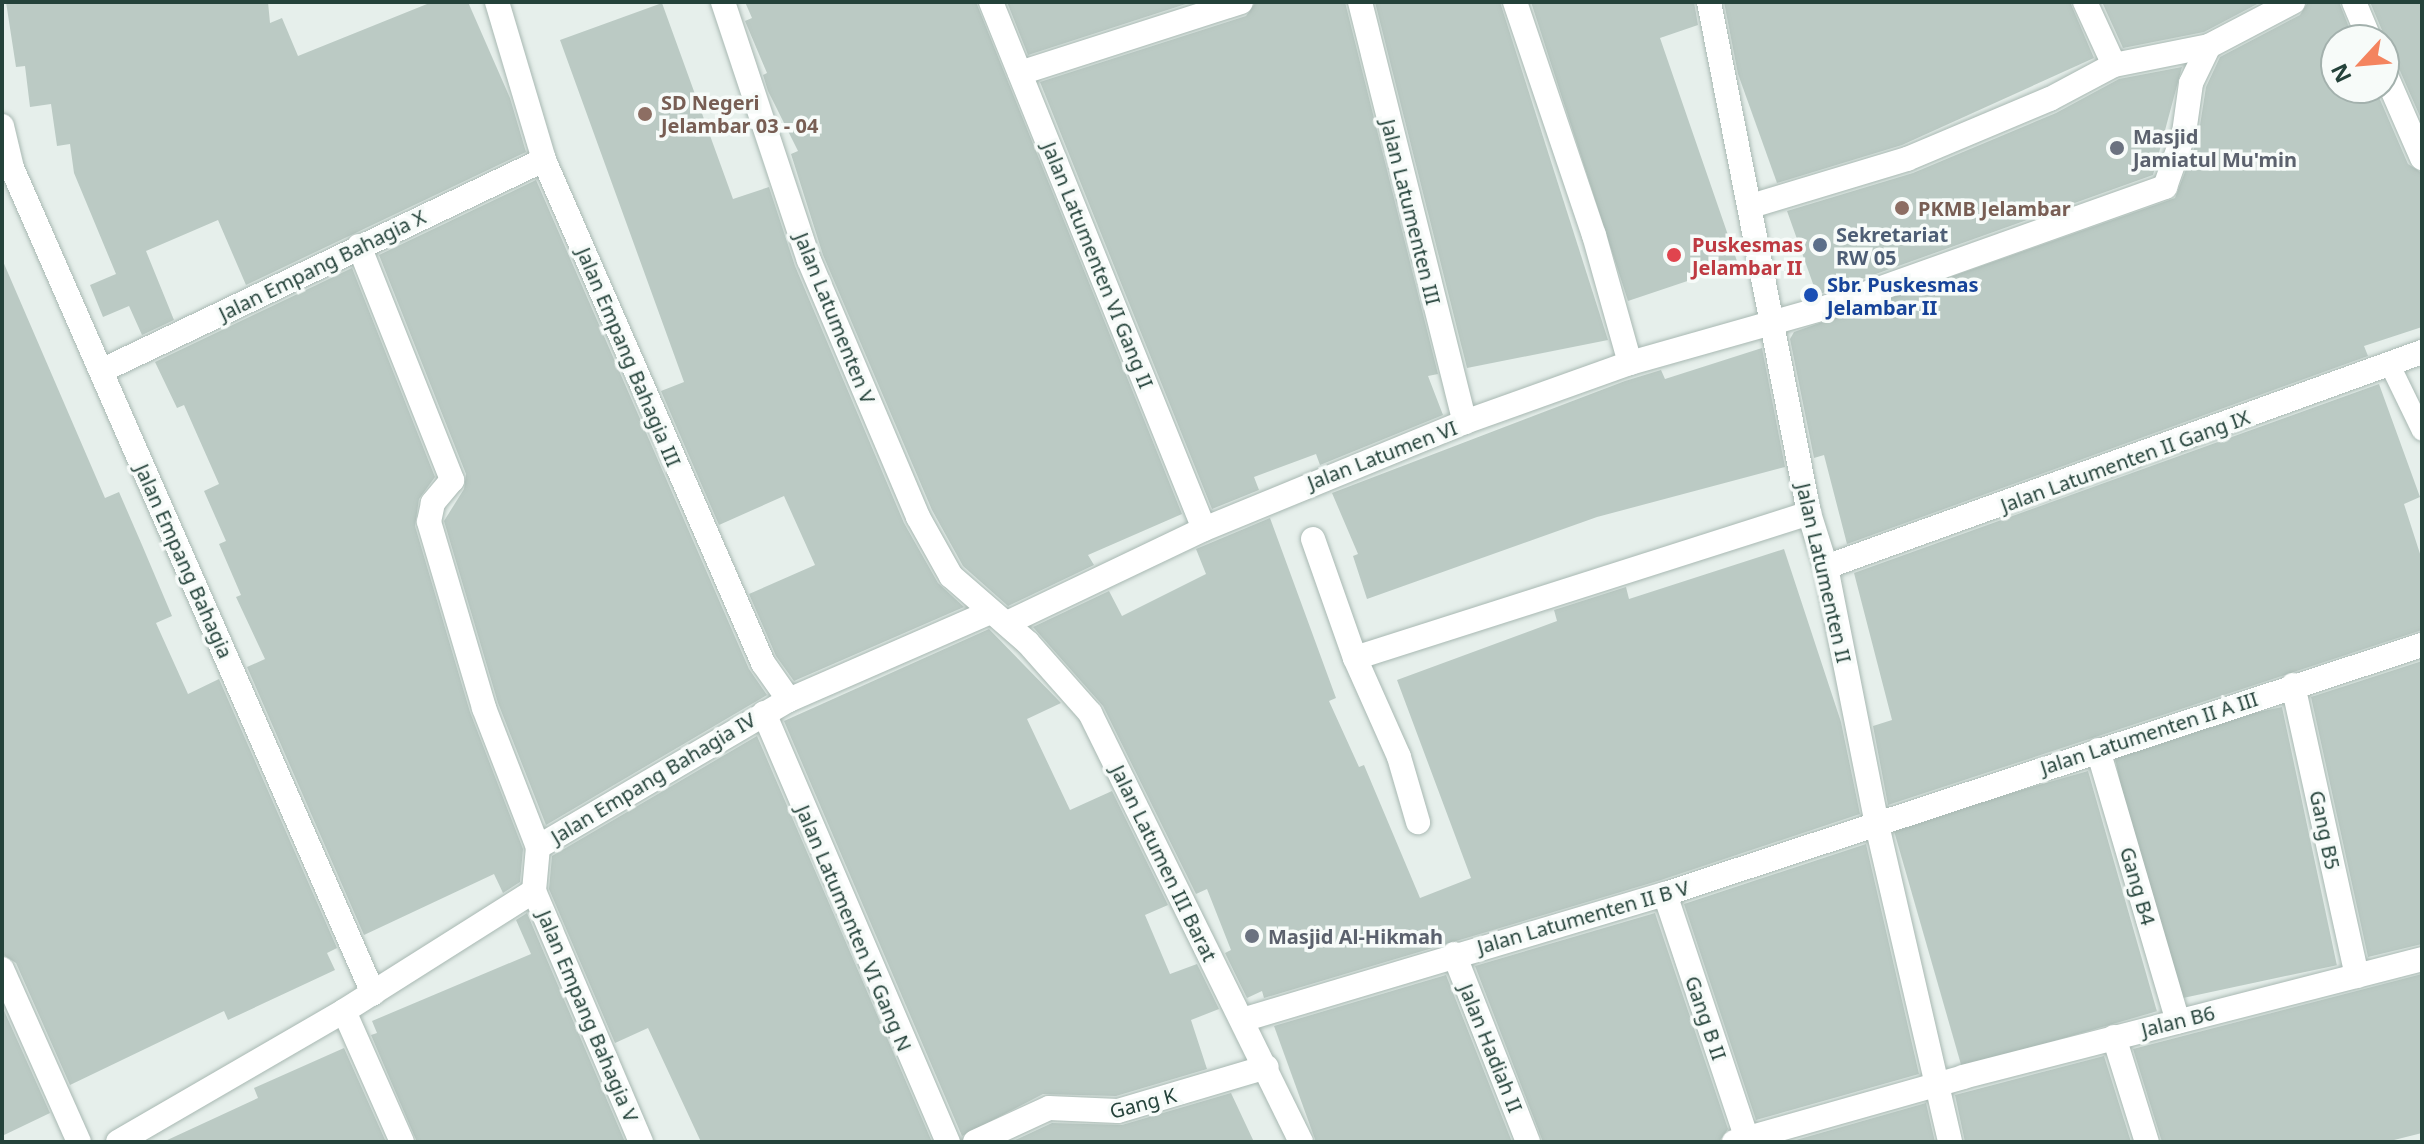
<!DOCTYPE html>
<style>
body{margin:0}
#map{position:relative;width:2424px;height:1144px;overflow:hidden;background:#e6efeb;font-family:"Noto Sans",sans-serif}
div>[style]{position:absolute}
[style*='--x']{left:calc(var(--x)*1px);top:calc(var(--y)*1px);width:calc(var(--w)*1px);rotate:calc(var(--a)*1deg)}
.building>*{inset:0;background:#bbcac4;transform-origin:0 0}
.roads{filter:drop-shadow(0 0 2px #a8b8b2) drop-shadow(0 0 2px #a8b8b2)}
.lane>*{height:20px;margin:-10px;padding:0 10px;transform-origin:10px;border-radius:10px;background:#fff}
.street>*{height:24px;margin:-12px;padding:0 12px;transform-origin:12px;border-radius:12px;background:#fff}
.dots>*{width:22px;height:22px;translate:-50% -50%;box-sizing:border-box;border:4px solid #f7fbf9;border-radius:50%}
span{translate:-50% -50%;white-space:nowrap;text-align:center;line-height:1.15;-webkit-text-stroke:7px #f7fbf9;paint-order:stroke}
.education-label{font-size:20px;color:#785e54;font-weight:700}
.left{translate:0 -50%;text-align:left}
.worship-label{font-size:20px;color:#5b616d;font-weight:700}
.street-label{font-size:20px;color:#24423a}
.service-label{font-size:20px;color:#4e5e75;font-weight:700}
.health-label{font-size:20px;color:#be3a42;font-weight:700}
.transit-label{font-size:20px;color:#164399;font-weight:700}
.frame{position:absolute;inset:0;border:4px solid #24423a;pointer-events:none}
.north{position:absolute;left:2320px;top:24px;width:80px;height:80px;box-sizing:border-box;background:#f7fbf9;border:2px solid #a3b1ad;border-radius:50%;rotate:244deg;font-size:22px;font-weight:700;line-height:32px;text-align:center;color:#24423a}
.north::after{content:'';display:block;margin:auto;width:28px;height:36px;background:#f4845f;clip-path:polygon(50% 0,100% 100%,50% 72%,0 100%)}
</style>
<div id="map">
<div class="building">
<div style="clip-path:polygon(6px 2px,268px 2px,270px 23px,282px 18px,298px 56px,432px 2px,468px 2px,510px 98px,526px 152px,246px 285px,218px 220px,146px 251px,174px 320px,142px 335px,129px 306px,103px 317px,90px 285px,116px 274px,74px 173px,70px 144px,57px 146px,51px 104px,30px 107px,25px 66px,16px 67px)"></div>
<div style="clip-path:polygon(745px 2px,976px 2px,1182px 514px,1088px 555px,1094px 565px,1008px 606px,963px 566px,932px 510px,823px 255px,791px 154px,798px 151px,768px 91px,763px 75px,767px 73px,745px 21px,752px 18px)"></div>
<div style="clip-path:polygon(1007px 2px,1192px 2px,1028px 55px)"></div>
<div style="clip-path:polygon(1256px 2px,1345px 2px,1438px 374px,1428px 376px,1443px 415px,1320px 465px,1316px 454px,1254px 477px,1259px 490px,1212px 509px,1040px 82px,1246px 16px)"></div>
<div style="clip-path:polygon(1375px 2px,1500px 2px,1608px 340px,1467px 368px)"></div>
<div style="clip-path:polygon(1531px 2px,1694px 2px,1698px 25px,1660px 38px,1738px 264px,1628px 301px)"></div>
<div style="clip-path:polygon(1724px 2px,2070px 2px,2094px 58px,1902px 145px,1777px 183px,1738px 74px)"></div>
<div style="clip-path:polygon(2102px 2px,2261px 2px,2204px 32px,2123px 48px)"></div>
<div style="clip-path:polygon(2308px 2px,2339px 2px,2354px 40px,2336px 40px,2336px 88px,2375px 88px,2408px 164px,2422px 173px,2422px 327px,2364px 346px,2368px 356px,1847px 544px,1824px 455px,1814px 458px,1790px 339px,1794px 332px,2175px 198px,2198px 138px,2206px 87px,2220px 57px,2300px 15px)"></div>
<div style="clip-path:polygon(2370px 2px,2422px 2px,2422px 121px,2397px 64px,2384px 56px,2384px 35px)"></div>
<div style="clip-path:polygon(662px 3px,733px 199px,769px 187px,795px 266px,904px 523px,938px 583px,964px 607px,794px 681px,776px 656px,749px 594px,815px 565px,784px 496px,719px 525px,661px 391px,684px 382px,560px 40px)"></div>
<div style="clip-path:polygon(2182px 67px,2153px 175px,1817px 295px,1787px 211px,1913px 173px,2056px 113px,2119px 79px)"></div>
<div style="clip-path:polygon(536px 180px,749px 669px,767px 695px,546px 825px,498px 703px,444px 521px,464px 489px,466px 474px,379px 255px)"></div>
<div style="clip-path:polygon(2px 259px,105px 498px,119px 492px,142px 545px,172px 616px,156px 623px,188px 694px,219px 679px,337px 948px,327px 953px,335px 970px,228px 1020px,224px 1011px,70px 1085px,16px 963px,2px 954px)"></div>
<div style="clip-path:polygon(352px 268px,435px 477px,419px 499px,415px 526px,470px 712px,523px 849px,520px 882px,503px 893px,494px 874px,364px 935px,247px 667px,265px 659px,236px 597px,241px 595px,219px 544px,226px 541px,204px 491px,219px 484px,184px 405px,177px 408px,155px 362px)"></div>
<div style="clip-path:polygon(1762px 348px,1785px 467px,1597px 517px,1367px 599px,1353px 556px,1358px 554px,1332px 493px,1625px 381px,1661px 370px,1665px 379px)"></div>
<div style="clip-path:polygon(2379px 384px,2420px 497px,2404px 504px,2422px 560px,2422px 630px,1888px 805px,1873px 726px,1892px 720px,1854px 573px)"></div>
<div style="clip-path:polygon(1270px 518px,1336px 698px,1329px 701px,1359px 767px,1364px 765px,1420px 898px,1471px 878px,1397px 680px,1557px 621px,1554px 610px,1626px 587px,1629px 599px,1784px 549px,1841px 722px,1860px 814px,1661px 880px,1264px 998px,1262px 991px,1247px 998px,1225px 953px,1231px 950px,1207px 889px,1196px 894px,1103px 706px,1033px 627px,1109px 591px,1122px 616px,1206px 574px,1196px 549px)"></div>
<div style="clip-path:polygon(989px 629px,1061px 703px,1027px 719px,1070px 810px,1112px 791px,1168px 905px,1145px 915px,1170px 974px,1197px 964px,1219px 1009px,1191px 1020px,1207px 1069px,1116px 1096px,1043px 1094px,962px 1136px,784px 721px)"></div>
<div style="clip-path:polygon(2422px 661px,2422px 944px,2368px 957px,2311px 697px)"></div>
<div style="left:2282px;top:707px;width:264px;height:174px;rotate:78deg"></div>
<div style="clip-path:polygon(757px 736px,932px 1142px,701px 1142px,648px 1028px,615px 1043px,549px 889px,552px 856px)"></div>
<div style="left:2088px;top:771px;width:250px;height:203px;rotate:74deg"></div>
<div style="clip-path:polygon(1866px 844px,1919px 1074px,1756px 1120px,1684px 904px)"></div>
<div style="clip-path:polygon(527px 913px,625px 1142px,417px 1142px,371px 1035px,377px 1033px,372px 1021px,531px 954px,516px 920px)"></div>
<div style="clip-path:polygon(1655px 913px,1728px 1129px,1719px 1142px,1543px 1142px,1475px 966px)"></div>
<div style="clip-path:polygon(2422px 974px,2422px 1133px,2386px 1142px,2162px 1142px,2133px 1049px)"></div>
<div style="clip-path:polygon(1446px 975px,1512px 1142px,1316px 1142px,1274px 1026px)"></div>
<div style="clip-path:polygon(2px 1006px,50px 1113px,2px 1136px)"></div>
<div style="clip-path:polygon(344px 1048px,386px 1142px,163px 1142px,258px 1098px,254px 1088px)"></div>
<div style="clip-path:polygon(2104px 1056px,2131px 1142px,1965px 1142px,1955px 1095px)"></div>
<div style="clip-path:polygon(1231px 1093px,1254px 1142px,1011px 1142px,1052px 1123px,1122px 1125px)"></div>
<div style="clip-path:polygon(1926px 1103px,1935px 1142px,1789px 1142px)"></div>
</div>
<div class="roads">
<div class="lane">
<div style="--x:2390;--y:365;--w:73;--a:64.1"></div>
</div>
<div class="street">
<div style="--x:497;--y:2;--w:165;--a:73.4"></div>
<div style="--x:544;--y:160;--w:549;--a:66.47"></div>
<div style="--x:763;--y:663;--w:45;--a:54.9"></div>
<div style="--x:723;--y:2;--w:272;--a:71.6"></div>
<div style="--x:809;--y:260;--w:279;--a:67"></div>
<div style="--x:918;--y:517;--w:68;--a:60.8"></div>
<div style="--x:951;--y:576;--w:102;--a:41"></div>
<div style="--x:1028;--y:643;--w:94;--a:48.5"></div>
<div style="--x:1090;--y:713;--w:478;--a:63.8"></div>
<div style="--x:991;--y:2;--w:568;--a:67.99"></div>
<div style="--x:1360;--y:2;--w:433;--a:76"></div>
<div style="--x:1515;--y:2;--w:246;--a:71.3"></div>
<div style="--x:1594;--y:235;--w:133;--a:74.3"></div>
<div style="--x:1709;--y:2;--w:521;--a:78.93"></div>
<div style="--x:1809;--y:513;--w:57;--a:72.5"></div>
<div style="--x:1826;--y:567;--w:263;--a:78.8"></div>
<div style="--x:1877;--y:825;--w:325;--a:77"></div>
<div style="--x:2085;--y:2;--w:69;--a:65.3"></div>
<div style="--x:2354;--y:2;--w:41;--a:67.2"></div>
<div style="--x:2384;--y:71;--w:95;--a:66.4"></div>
<div style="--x:1020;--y:73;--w:232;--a:-17.8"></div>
<div style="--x:2;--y:126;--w:43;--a:76.6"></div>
<div style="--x:12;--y:168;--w:901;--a:66.37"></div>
<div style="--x:1751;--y:206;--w:163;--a:-16.8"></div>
<div style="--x:1907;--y:159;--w:155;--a:-22.8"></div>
<div style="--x:2050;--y:99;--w:72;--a:-28"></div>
<div style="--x:2114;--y:65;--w:97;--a:-11.3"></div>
<div style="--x:2209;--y:46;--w:95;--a:-27.6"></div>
<div style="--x:359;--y:246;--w:252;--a:68.3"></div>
<div style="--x:452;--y:480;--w:30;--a:130"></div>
<div style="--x:433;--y:503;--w:19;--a:102"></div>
<div style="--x:429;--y:522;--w:194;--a:73.5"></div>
<div style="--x:484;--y:708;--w:149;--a:68.8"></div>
<div style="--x:101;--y:371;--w:491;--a:-25.5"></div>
<div style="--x:1313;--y:539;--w:126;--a:70.6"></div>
<div style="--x:1355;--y:658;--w:108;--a:66"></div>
<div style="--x:1399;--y:757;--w:68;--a:73.7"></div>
<div style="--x:1826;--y:567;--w:634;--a:-19.84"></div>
<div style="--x:1007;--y:623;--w:218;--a:-25.5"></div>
<div style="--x:1204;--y:529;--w:282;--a:-22.3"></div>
<div style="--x:1465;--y:422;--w:175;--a:-19.7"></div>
<div style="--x:1630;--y:363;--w:206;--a:-15.8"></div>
<div style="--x:1828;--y:307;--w:358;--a:-19.6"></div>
<div style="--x:2165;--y:187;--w:57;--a:-70.6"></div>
<div style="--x:2184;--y:133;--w:50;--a:-82"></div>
<div style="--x:2191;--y:83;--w:41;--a:-64.1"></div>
<div style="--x:1355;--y:658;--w:477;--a:-17.7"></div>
<div style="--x:2293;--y:685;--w:298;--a:77.6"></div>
<div style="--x:764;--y:713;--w:467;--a:66.8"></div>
<div style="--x:2098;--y:750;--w:283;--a:73.6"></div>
<div style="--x:534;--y:891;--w:273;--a:66.9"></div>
<div style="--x:1665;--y:894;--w:262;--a:71.5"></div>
<div style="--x:1454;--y:954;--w:202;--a:68.5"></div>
<div style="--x:2;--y:969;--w:189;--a:66"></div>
<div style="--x:344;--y:1011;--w:143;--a:66.1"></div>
<div style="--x:1242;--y:1020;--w:441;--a:-16.6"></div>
<div style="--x:1665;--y:894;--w:797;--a:-18.21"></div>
<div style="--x:2114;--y:1037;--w:110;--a:72.6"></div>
<div style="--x:118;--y:1142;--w:261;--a:-30.1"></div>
<div style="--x:344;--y:1011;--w:225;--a:-32.3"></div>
<div style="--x:534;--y:891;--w:44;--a:-84.8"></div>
<div style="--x:538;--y:847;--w:291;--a:-30.4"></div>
<div style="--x:789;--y:700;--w:219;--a:-23.6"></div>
<div style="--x:975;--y:1142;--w:81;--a:-24.7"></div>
<div style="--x:1049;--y:1108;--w:69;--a:2.5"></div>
<div style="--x:1118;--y:1111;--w:155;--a:-16.5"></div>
<div style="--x:1734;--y:1142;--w:238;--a:-15.8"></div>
<div style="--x:1963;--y:1077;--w:474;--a:-14.4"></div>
</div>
</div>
<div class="dots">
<div style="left:645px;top:114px;background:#8d6e63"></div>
<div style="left:2117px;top:148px;background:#6b7280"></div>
<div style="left:1902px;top:208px;background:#8d6e63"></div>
<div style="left:1820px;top:245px;background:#5c6f8a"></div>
<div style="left:1674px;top:255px;background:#e0444e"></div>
<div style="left:1811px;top:295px;background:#1a4fb4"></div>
<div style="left:1252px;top:936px;background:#6b7280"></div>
</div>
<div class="education-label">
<span class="left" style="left:661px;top:114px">SD Negeri<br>Jelambar 03 - 04</span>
<span class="left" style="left:1918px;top:208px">PKMB Jelambar</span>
</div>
<div class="worship-label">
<span class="left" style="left:2133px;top:148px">Masjid<br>Jamiatul Mu'min</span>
<span class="left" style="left:1268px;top:936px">Masjid Al-Hikmah</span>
</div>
<div class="street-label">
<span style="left:1411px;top:212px;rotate:76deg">Jalan Latumenten III</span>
<span style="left:322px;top:265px;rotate:-26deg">Jalan Empang Bahagia X</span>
<span style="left:1098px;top:265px;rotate:68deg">Jalan Latumenten VI Gang II</span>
<span style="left:835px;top:318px;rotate:68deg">Jalan Latumenten V</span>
<span style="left:629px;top:357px;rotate:67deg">Jalan Empang Bahagia III</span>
<span style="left:1382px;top:455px;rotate:-21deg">Jalan Latumen VI</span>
<span style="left:2125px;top:461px;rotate:-20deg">Jalan Latumenten II Gang IX</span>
<span style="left:184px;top:561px;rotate:66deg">Jalan Empang Bahagia</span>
<span style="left:1824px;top:573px;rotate:77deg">Jalan Latumenten II</span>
<span style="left:2149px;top:733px;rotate:-18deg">Jalan Latumenten II A III</span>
<span style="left:653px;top:778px;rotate:-31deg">Jalan Empang Bahagia IV</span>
<span style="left:2325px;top:830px;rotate:78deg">Gang B5</span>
<span style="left:1164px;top:863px;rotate:64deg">Jalan Latumen III Barat</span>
<span style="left:2138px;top:886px;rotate:74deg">Gang B4</span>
<span style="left:1583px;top:917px;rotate:-16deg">Jalan Latumenten II B V</span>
<span style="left:854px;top:928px;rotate:67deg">Jalan Latumenten VI Gang N</span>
<span style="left:588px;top:1016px;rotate:67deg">Jalan Empang Bahagia V</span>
<span style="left:1706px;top:1018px;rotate:71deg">Gang B II</span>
<span style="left:2178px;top:1021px;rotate:-14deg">Jalan B6</span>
<span style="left:1491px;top:1048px;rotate:68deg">Jalan Hadiah II</span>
<span style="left:1143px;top:1103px;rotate:-15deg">Gang K</span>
</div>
<div class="service-label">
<span class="left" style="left:1836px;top:246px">Sekretariat<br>RW 05</span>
</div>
<div class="health-label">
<span class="left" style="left:1692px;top:256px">Puskesmas<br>Jelambar II</span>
</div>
<div class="transit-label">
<span class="left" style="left:1827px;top:296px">Sbr. Puskesmas<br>Jelambar II</span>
</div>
<div class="frame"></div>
<div class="north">N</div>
</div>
